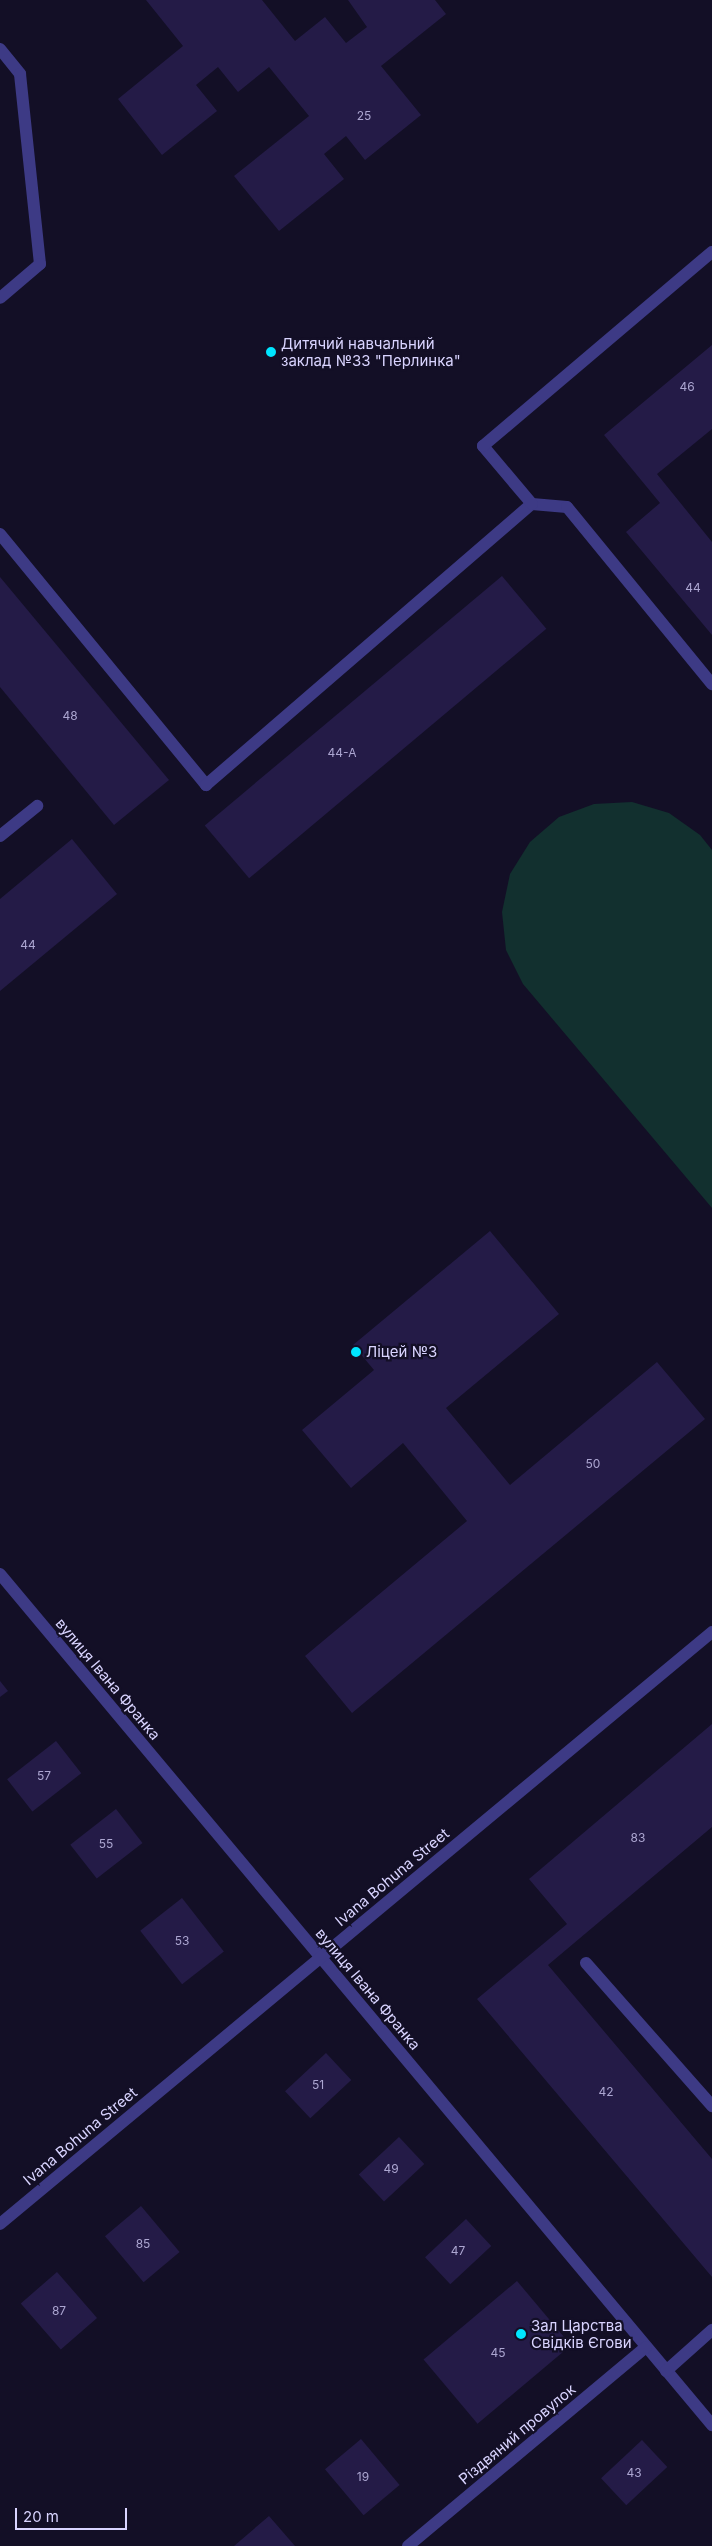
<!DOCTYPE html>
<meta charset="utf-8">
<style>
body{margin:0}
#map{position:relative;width:712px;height:2546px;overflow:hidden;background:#130f26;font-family:Inter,sans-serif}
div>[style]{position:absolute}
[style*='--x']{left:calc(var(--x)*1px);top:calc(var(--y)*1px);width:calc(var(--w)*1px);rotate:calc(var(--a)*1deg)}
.green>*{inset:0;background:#12302f}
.building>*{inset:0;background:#241b47;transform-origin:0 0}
.minor>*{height:12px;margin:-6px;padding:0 6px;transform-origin:6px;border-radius:6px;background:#3d3a85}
.dots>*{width:14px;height:14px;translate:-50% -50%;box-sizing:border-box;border:2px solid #130f26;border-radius:50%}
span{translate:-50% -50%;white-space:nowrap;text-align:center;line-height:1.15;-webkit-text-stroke:4.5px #130f26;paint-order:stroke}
.number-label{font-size:12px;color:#aca6d1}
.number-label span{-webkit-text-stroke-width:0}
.poi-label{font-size:15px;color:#d9d4ff}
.left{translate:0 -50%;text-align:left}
.street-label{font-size:15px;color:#d9d4ff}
.scale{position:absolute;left:15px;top:2508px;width:112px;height:22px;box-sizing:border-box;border:2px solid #d9d4ff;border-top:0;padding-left:6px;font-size:15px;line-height:18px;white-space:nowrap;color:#d9d4ff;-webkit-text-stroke:4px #130f26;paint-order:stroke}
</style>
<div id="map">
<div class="green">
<div style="clip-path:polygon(632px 802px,669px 813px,700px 835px,712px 850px,712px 1208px,523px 984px,506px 950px,502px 912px,510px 874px,530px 842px,559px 817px,594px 804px)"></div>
</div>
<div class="building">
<div style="clip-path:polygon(146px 0,262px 0,295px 41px,325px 17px,346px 43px,367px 27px,348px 0,435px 0,446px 14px,381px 66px,421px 115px,365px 160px,346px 136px,324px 154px,344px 179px,279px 231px,234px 176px,309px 116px,269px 67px,238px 92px,218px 67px,196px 85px,217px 111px,162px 155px,118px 99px,183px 46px)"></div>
<div style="clip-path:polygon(712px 345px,712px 429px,657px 474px,712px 542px,712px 635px,626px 532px,660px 503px,604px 435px)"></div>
<div style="left:502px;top:576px;width:69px;height:388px;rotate:50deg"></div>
<div style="clip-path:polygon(0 577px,169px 780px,114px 825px,0 687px)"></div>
<div style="clip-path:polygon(72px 839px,117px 894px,0 991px,0 899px)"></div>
<div style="clip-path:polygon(490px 1231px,559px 1314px,446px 1408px,510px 1485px,657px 1362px,705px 1419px,352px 1713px,305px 1656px,467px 1521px,403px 1443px,351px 1488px,302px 1430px,374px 1370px,353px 1345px)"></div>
<div style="clip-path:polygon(0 1681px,8px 1691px,0 1697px)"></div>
<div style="clip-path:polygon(712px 1724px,712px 1827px,548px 1965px,712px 2159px,712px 2277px,477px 1999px,567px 1924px,529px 1879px)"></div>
<div style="left:56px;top:1741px;width:41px;height:62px;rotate:52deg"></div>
<div style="left:116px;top:1809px;width:43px;height:58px;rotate:52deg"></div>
<div style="left:182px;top:1898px;width:68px;height:53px;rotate:52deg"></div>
<div style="left:326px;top:2053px;width:37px;height:56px;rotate:47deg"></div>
<div style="left:399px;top:2137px;width:37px;height:55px;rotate:47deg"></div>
<div style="left:141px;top:2206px;width:60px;height:47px;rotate:50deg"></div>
<div style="left:466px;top:2219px;width:37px;height:56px;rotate:47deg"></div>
<div style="left:57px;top:2272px;width:61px;height:48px;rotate:49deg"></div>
<div style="left:517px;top:2281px;width:84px;height:122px;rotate:50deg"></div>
<div style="left:361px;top:2439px;width:60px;height:47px;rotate:50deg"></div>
<div style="left:642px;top:2440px;width:37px;height:56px;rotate:47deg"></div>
<div style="clip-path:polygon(269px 2516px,295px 2546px,234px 2546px)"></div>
</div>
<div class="minor">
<div style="--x:0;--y:49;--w:32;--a:51"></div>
<div style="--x:20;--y:74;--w:191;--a:84"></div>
<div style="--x:40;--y:264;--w:52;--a:139.6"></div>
<div style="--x:532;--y:504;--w:35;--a:5"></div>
<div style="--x:567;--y:507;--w:229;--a:50.7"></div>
<div style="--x:0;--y:534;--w:325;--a:50.6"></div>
<div style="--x:206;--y:785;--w:430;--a:-40.8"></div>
<div style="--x:532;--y:504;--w:76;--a:-130.2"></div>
<div style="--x:483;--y:446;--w:300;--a:-40.3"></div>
<div style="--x:0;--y:836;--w:48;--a:-39"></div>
<div style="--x:0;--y:1574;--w:1110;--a:50.08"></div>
<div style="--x:586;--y:1963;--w:191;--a:48.6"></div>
<div style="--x:0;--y:2224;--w:926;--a:-39.74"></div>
<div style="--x:666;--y:2371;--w:62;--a:-41.7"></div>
<div style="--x:408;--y:2546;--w:310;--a:-39.9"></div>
</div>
<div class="dots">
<div style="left:271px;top:352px;background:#00e5ff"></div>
<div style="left:356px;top:1352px;background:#00e5ff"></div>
<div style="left:521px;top:2334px;background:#00e5ff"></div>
</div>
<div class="number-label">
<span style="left:364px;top:116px">25</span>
<span style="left:687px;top:387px">46</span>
<span style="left:693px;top:588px">44</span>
<span style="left:70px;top:716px">48</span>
<span style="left:342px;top:753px">44-А</span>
<span style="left:28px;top:945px">44</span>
<span style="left:593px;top:1464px">50</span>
<span style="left:44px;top:1776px">57</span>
<span style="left:638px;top:1838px">83</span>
<span style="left:106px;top:1844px">55</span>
<span style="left:182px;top:1941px">53</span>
<span style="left:318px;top:2085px">51</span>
<span style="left:606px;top:2092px">42</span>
<span style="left:391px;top:2169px">49</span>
<span style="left:143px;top:2244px">85</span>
<span style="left:458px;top:2251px">47</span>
<span style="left:59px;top:2311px">87</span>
<span style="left:498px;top:2353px">45</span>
<span style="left:634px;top:2473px">43</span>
<span style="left:363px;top:2477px">19</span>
</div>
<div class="poi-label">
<span class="left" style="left:281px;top:352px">Дитячий навчальний<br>заклад №33 "Перлинка"</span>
<span class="left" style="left:366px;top:1352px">Ліцей №3</span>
<span class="left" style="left:531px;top:2334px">Зал Царства<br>Свідків Єгови</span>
</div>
<div class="street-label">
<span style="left:108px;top:1679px;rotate:50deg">вулиця Івана Франка</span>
<span style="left:392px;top:1877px;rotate:-40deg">Ivana Bohuna Street</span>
<span style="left:368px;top:1989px;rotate:50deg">вулиця Івана Франка</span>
<span style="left:80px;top:2136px;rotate:-40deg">Ivana Bohuna Street</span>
<span style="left:517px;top:2434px;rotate:-40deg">Різдвяний провулок</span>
</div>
<div class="scale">20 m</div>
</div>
